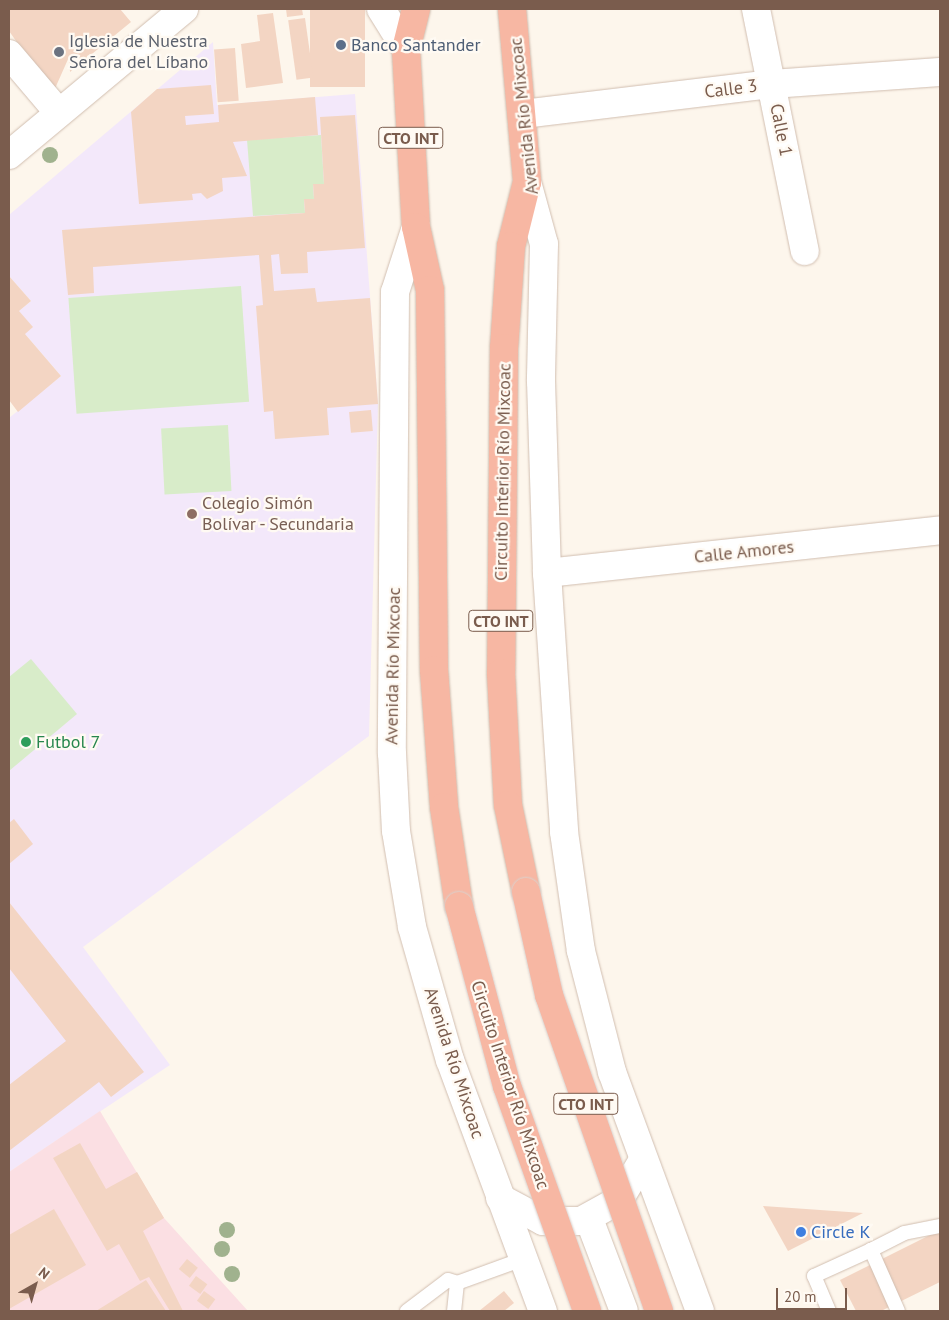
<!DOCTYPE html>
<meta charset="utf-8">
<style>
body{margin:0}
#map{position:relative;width:949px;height:1320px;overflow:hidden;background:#fdf6ec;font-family:"PT Sans",sans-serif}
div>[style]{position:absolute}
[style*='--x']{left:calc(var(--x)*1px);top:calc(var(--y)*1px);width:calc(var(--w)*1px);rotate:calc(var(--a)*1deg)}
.education>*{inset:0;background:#f3e8fa}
.medical>*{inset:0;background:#fbdfe3}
.green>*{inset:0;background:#d8ecc9;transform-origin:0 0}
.building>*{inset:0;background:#f3d5c3;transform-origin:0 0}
.roads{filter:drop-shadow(0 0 1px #d1beb0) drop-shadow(0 0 1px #d1beb0)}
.lane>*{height:14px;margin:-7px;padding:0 7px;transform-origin:7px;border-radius:7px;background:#fff}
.street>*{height:28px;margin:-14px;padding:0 14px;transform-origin:14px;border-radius:14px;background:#fff}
.secondary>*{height:28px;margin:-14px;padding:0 14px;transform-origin:14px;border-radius:14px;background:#fff}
.highway>*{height:28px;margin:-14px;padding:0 14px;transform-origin:14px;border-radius:14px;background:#f7b7a3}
.bridges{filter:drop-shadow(0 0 1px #dad1cd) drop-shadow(0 0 1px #dad1cd)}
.highway-bridge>*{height:28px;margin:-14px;padding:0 14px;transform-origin:14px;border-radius:14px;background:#f7b7a3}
.trees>*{width:16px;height:16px;margin:-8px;border-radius:50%;background:#a0b28e}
.dots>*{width:14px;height:14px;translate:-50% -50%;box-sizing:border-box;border:2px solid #fffaf3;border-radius:50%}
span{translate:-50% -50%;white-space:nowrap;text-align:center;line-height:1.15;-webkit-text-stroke:4.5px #fffaf3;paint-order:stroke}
.shield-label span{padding:1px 4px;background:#fffaf3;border:1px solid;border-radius:4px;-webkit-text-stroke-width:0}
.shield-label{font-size:16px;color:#7a5c4d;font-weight:700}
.worship-label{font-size:18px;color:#5b616d}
.left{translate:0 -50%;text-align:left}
.service-label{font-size:18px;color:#4e5e75}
.street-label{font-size:18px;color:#7a5c4d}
.education-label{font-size:18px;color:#785e54}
.leisure-label{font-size:18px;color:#27864d}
.shop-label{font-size:18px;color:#366cbe}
.frame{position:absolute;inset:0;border:10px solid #7a5c4d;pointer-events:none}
.north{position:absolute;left:10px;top:1260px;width:50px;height:50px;-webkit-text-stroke:4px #fffaf3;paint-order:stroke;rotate:38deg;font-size:14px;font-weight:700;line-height:20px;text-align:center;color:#7a5c4d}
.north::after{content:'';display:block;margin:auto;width:18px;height:22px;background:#7a5c4d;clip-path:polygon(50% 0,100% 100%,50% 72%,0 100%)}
.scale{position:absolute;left:776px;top:1288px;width:71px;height:22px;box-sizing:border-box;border:2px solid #7a5c4d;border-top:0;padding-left:6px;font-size:15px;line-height:18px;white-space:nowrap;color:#7a5c4d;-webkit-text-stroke:4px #fffaf3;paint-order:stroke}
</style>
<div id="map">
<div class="education">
<div style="clip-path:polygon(213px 42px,217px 105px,355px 94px,378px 404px,369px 736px,83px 947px,170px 1065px,9px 1172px,9px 418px,61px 376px,25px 334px,19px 311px,31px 301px,9px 276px,9px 215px)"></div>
</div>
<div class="medical">
<div style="clip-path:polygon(100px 1111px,164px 1218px,248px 1311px,9px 1311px,9px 1172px)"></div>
</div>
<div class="green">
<div style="clip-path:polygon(321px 135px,324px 184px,313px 185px,314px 199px,304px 200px,305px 213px,253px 216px,247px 140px)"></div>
<div style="left:241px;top:286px;width:116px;height:173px;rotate:86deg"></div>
<div style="left:228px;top:425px;width:66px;height:67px;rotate:87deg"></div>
<div style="clip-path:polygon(31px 659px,77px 714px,9px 771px,9px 677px)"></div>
</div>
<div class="building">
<div style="clip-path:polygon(9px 9px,120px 9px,131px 22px,70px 72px,69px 57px,53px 93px,9px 31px)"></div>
<div style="clip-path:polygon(286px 9px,302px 9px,303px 15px,287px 17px)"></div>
<div style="left:310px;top:9px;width:55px;height:78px"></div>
<div style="clip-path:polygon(273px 13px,283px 83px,246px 88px,241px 44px,260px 41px,257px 15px)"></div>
<div style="left:305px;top:18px;width:60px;height:17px;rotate:82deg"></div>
<div style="left:235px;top:48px;width:53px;height:21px;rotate:86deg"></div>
<div style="clip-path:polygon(211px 85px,214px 114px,185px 116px,186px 125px,219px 122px,218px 105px,315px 97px,318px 135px,233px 142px,247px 176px,222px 178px,223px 191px,207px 199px,201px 193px,192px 194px,193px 200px,139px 204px,131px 112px,157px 89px)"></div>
<div style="clip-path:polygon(355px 115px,365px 248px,307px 252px,308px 273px,281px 274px,279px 254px,271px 255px,274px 291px,315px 288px,317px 302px,370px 298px,378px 404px,327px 408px,329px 435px,275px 439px,273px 411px,264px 412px,256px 306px,263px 305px,259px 255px,93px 267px,94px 293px,68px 295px,62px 230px,305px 213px,304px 199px,314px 199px,313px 184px,324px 184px,320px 117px)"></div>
<div style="clip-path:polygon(9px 276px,31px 301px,19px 311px,33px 327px,25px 334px,61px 376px,18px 412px,9px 400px)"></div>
<div style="left:371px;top:410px;width:21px;height:22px;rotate:85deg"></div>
<div style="clip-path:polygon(14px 819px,33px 844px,9px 864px,9px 823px)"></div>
<div style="clip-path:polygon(9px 902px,144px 1072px,111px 1097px,99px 1082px,9px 1151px,9px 1085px,66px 1041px,9px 968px)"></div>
<div style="clip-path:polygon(80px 1143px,106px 1189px,137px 1172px,164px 1218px,143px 1231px,183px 1311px,170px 1311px,149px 1277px,140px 1281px,119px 1244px,107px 1251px,53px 1158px)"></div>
<div style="clip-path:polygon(763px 1206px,863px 1213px,788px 1251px)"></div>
<div style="clip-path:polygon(54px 1209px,86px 1265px,9px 1309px,9px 1235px)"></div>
<div style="clip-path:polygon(940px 1230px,940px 1282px,881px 1311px,856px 1311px,840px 1280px)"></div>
<div style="left:187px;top:1259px;width:14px;height:13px;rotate:39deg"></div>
<div style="left:196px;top:1276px;width:14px;height:12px;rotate:36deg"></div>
<div style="clip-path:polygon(146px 1280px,166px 1311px,96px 1311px)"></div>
<div style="left:204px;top:1291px;width:14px;height:12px;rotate:36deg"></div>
<div style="clip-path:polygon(504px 1291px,514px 1303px,504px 1311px,479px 1311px)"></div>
</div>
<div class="roads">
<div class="lane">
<div style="--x:457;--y:1283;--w:70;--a:-20"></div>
<div style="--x:407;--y:1311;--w:51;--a:-37.1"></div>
<div style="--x:448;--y:1280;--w:9;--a:18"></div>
<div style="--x:457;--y:1283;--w:28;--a:96"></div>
<div style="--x:829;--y:1311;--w:38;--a:-113"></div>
<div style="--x:814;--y:1276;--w:63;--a:-24.5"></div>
<div style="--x:898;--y:1311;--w:67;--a:-113.9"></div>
<div style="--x:871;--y:1250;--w:37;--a:-27"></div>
<div style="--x:904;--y:1233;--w:37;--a:-11"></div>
</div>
<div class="street">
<div style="--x:756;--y:9;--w:247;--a:78.6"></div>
<div style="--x:9;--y:54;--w:77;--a:49.7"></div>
<div style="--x:523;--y:114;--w:251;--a:-6.9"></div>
<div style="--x:772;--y:84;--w:168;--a:-4.1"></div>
<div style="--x:9;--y:155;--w:228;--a:-39.8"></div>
<div style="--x:547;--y:573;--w:395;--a:-6.2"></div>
</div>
<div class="secondary">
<div style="--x:381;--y:9;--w:47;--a:58"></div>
<div style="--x:527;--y:182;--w:64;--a:74.7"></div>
<div style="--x:544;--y:244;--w:137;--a:91.3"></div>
<div style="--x:541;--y:381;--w:192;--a:88.2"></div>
<div style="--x:547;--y:573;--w:260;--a:86.2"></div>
<div style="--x:564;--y:832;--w:120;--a:81.9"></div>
<div style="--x:581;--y:951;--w:125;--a:75.6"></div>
<div style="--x:612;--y:1072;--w:255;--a:69.8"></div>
<div style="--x:416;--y:227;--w:68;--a:107.9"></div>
<div style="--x:395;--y:292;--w:461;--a:90.4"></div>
<div style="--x:392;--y:753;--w:78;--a:87.1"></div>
<div style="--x:396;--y:831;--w:97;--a:80.5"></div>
<div style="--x:412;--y:927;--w:138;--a:74.1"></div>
<div style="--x:450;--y:1060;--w:268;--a:69.7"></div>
<div style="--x:500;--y:1198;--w:49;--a:28.1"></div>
<div style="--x:543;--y:1221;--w:38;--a:0"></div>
<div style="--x:581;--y:1221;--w:43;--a:-28.9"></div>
<div style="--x:619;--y:1200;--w:47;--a:-59"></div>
<div style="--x:589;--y:1219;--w:98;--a:69.2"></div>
</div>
<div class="highway">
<div style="--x:416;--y:9;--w:41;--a:104"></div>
<div style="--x:406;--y:49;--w:178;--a:86.8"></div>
<div style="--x:416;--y:227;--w:65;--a:77.5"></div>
<div style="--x:430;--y:290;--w:380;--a:89.4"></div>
<div style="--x:434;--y:670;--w:137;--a:85.8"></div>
<div style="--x:444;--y:807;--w:100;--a:81.4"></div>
<div style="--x:512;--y:9;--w:174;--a:85"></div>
<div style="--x:527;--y:182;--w:66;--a:104"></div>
<div style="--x:511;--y:246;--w:102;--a:93.9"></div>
<div style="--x:504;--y:348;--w:325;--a:90.5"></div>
<div style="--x:501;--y:673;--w:132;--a:87"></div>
<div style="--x:508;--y:805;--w:89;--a:78.3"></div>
</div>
</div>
<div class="bridges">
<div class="highway-bridge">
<div style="--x:526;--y:892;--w:106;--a:77.4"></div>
<div style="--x:549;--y:995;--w:335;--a:70.8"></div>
<div style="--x:459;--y:906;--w:186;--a:75.1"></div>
<div style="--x:507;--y:1086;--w:239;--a:70.4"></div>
</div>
</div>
<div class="trees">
<div style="left:50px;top:155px"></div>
<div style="left:227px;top:1230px"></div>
<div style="left:222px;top:1249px"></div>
<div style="left:232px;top:1274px"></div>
</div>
<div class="dots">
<div style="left:341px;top:45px;background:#5c6f8a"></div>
<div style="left:59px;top:52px;background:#6b7280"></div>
<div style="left:192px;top:514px;background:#8d6e63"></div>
<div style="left:26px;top:742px;background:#2e9e5b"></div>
<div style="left:801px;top:1232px;background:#3f7fe0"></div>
</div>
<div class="shield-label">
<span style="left:411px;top:138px">CTO INT</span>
<span style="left:501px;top:621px">CTO INT</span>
<span style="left:586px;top:1104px">CTO INT</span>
</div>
<div class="worship-label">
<span class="left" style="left:69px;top:52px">Iglesia de Nuestra<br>Señora del Líbano</span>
</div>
<div class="service-label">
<span class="left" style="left:351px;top:45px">Banco Santander</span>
</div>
<div class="street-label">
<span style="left:731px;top:89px;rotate:-7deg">Calle 3</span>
<span style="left:524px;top:116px;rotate:-96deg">Avenida Río Mixcoac</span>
<span style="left:781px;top:130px;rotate:79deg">Calle 1</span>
<span style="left:503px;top:472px;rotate:-89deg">Circuito Interior Río Mixcoac</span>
<span style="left:744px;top:552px;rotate:-6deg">Calle Amores</span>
<span style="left:393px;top:666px;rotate:-89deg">Avenida Río Mixcoac</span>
<span style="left:454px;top:1063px;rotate:72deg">Avenida Río Mixcoac</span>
<span style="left:510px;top:1085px;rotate:72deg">Circuito Interior Río Mixcoac</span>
</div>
<div class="education-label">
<span class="left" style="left:202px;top:514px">Colegio Simón<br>Bolívar - Secundaria</span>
</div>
<div class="leisure-label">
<span class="left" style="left:36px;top:742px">Futbol 7</span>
</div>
<div class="shop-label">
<span class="left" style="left:811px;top:1232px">Circle K</span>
</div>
<div class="frame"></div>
<div class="north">N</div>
<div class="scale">20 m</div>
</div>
